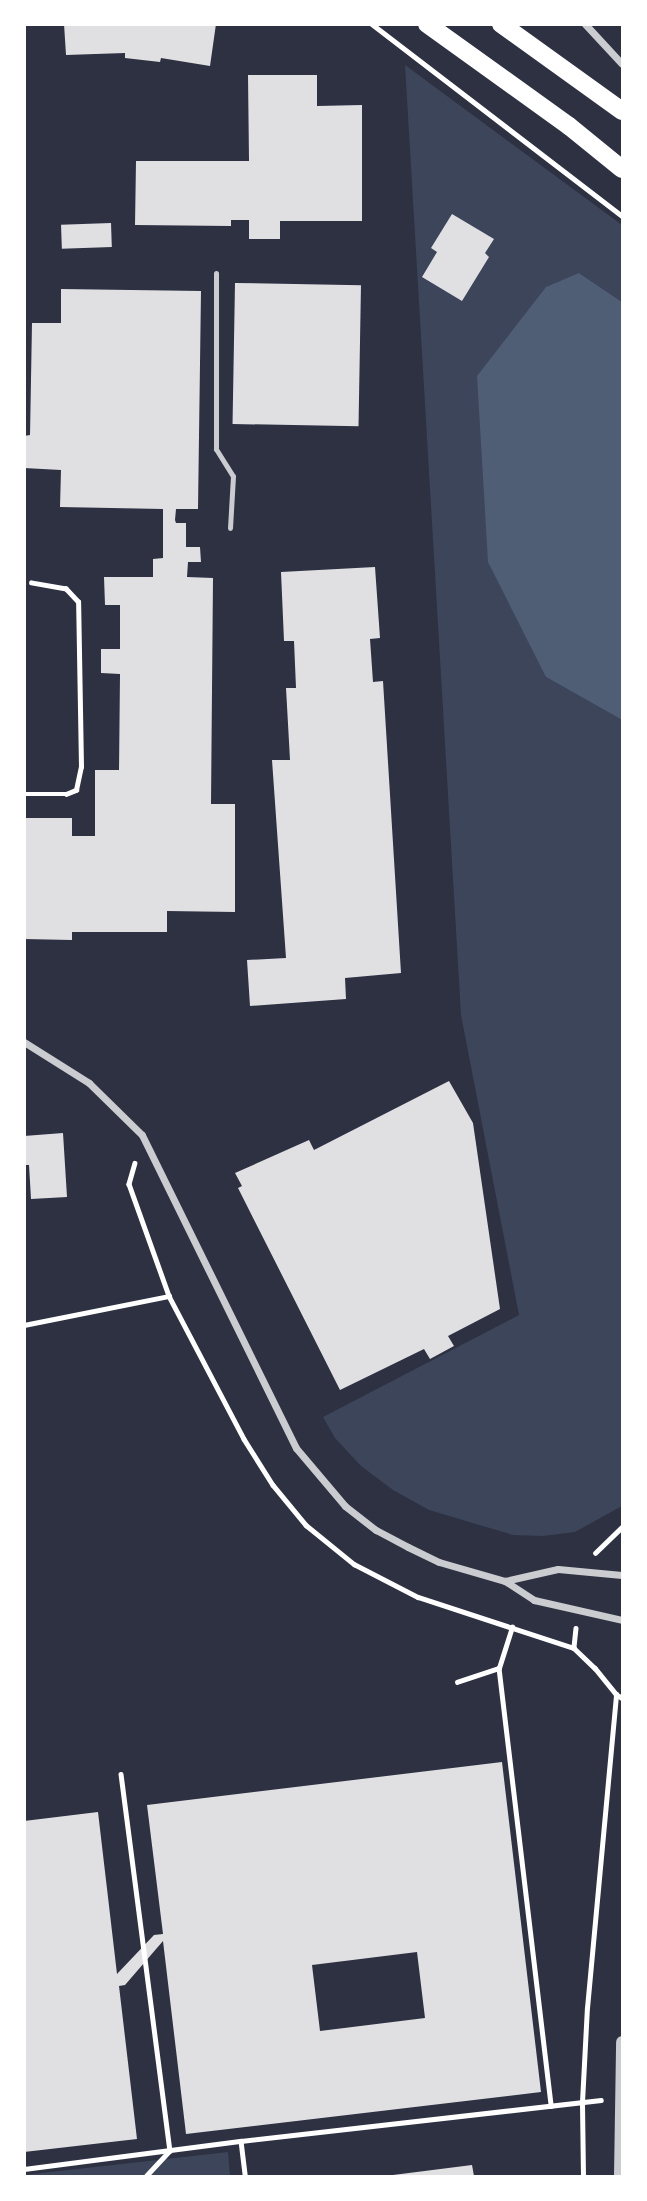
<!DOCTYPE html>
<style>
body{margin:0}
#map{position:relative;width:647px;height:2201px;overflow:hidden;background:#2d3142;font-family:"Noto Sans",sans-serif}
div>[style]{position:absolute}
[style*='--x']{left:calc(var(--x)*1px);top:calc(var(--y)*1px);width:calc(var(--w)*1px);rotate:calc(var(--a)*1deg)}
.green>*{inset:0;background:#3c4559}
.water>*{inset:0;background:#4f5d75}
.building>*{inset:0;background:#e0e0e3;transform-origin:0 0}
.path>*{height:4.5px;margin:-2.25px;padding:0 2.25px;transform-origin:2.25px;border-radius:2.25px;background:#fff}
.service>*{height:5px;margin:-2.5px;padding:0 2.5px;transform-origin:2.5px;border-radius:2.5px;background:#caccd0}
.minor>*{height:7px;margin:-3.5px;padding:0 3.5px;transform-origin:3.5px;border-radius:3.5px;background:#caccd0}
.tertiary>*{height:12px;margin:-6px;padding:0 6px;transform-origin:6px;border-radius:6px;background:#caccd0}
.primary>*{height:18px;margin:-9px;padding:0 9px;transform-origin:9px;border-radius:9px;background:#fff}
span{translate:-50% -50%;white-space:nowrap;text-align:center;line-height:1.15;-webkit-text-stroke:7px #fff;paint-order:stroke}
.frame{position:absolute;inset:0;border:26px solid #fff;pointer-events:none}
</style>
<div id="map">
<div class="green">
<div style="clip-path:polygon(405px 65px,622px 225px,622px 302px,579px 273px,546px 677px,622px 720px,622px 1506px,575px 1532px,543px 1536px,513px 1535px,429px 1510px,393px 1490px,361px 1466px,335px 1438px,323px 1417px,519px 1315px,461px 1015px)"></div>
<div style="clip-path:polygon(228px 2152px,230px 2176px,25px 2176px,24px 2175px)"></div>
</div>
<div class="water">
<div style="clip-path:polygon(579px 273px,622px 302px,622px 720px,546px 677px,488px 562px,477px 376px,546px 287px)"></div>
</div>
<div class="building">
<div style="clip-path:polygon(64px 24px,216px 24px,210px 66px,161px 58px,160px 62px,125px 58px,125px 53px,66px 55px)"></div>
<div style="clip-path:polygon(248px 75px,317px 75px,317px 106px,362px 105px,362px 221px,280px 221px,280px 239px,249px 239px,249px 220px,231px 220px,231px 226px,135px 225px,136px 161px,249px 161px)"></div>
<div style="clip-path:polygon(452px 214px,494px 239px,485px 253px,489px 257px,462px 301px,422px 277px,437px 252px,431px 248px)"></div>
<div style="left:111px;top:223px;width:24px;height:50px;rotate:88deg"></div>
<div style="left:235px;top:283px;width:126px;height:141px;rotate:1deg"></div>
<div style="clip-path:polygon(61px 289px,201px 291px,198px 509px,176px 509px,175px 520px,176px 523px,186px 523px,186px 547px,200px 547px,201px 562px,188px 562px,187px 577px,213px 578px,211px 804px,235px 804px,235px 912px,167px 911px,167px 932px,72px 932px,72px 940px,24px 939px,24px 818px,72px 818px,72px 836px,95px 836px,95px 770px,119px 770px,120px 674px,101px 673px,101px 649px,120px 649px,120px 605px,105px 605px,104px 577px,153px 577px,153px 559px,163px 558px,163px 509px,60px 507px,61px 470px,24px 468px,24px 436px,30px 435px,32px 323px,61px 323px)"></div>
<div style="clip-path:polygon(375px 567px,380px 638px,370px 639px,373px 682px,383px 681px,401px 973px,345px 978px,346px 999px,250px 1006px,247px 960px,286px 958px,272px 760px,290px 760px,286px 688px,296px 688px,294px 641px,284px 641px,281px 572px)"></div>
<div style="clip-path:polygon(449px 1081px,473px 1123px,500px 1309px,448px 1336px,454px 1346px,430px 1359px,424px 1349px,340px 1390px,238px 1188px,242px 1186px,235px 1173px,309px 1140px,314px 1150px)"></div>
<div style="clip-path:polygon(63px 1133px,67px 1197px,31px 1199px,29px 1165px,24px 1165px,24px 1136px)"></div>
<div style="clip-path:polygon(evenodd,502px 1762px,541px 2092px,186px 2134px,163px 1941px,125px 1985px,119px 1986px,137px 2139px,24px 2152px,24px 1821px,98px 1812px,117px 1974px,154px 1935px,163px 1934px,147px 1805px,502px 1762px,417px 1952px,425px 2018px,320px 2031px,312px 1965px,417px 1952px)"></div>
<div style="clip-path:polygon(472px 2165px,474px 2176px,393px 2176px,393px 2175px)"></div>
</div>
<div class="path">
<div style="--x:372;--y:24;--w:315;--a:37.5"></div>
<div style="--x:24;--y:794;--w:42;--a:0"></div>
<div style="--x:66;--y:794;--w:11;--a:-22"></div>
<div style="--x:76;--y:790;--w:24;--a:-78"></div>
<div style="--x:81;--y:767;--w:165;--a:-91"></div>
<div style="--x:78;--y:602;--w:18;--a:-133"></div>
<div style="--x:66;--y:589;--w:35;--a:-170"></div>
<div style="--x:135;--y:1163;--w:22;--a:106"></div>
<div style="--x:129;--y:1184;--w:119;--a:70.3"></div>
<div style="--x:169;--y:1296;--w:161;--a:62.3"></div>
<div style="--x:244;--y:1439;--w:54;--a:57.8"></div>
<div style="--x:273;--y:1485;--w:52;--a:50.5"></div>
<div style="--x:306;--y:1525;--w:62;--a:39.1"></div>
<div style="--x:354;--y:1564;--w:72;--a:27.3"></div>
<div style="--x:418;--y:1597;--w:164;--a:18.1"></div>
<div style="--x:24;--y:1325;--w:148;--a:-11.3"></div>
<div style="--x:595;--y:1553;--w:37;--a:-44"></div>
<div style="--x:576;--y:1628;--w:20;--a:96"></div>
<div style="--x:574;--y:1648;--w:29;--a:44"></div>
<div style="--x:595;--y:1668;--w:33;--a:51"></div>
<div style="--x:616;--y:1694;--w:7;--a:34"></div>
<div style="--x:499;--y:1668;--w:441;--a:83.2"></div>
<div style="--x:457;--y:1682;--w:44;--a:-18.4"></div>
<div style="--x:499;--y:1668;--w:43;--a:-72.4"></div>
<div style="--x:121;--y:1774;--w:380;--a:82.6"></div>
<div style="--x:170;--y:2151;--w:34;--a:133"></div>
<div style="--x:241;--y:2141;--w:362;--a:-6.5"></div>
<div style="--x:24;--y:2169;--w:219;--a:-7.4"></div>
<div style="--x:241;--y:2141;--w:35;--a:83"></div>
<div style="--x:583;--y:2176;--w:74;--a:-90.8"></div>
<div style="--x:582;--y:2102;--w:94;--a:-87"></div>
<div style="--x:587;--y:2008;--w:315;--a:-84.7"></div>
</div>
<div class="service">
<div style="--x:216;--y:273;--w:176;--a:90"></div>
<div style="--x:216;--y:449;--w:32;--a:58"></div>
<div style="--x:233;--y:476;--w:52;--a:93.3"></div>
</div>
<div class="minor">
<div style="--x:585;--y:24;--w:54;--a:47.2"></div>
<div style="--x:24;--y:1042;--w:77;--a:32.2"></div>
<div style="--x:89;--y:1083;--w:74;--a:44.5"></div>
<div style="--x:142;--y:1135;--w:349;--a:63.8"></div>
<div style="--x:296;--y:1448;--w:76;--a:49.8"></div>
<div style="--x:345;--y:1506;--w:39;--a:38"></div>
<div style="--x:376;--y:1530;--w:36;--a:28"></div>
<div style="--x:408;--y:1547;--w:34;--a:26"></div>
<div style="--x:439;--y:1562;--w:69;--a:16.1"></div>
<div style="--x:505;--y:1581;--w:35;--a:33"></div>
<div style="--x:534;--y:1600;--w:90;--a:12.8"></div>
<div style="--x:505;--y:1581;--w:54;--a:-12.8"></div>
<div style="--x:558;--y:1569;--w:64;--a:5.4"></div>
</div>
<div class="tertiary">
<div style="--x:620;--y:2176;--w:134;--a:-89.1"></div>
</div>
<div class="primary">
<div style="--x:427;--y:24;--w:175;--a:35.7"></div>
<div style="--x:569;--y:126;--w:68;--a:39.1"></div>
<div style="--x:501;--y:24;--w:149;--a:35.7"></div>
</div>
<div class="frame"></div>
</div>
